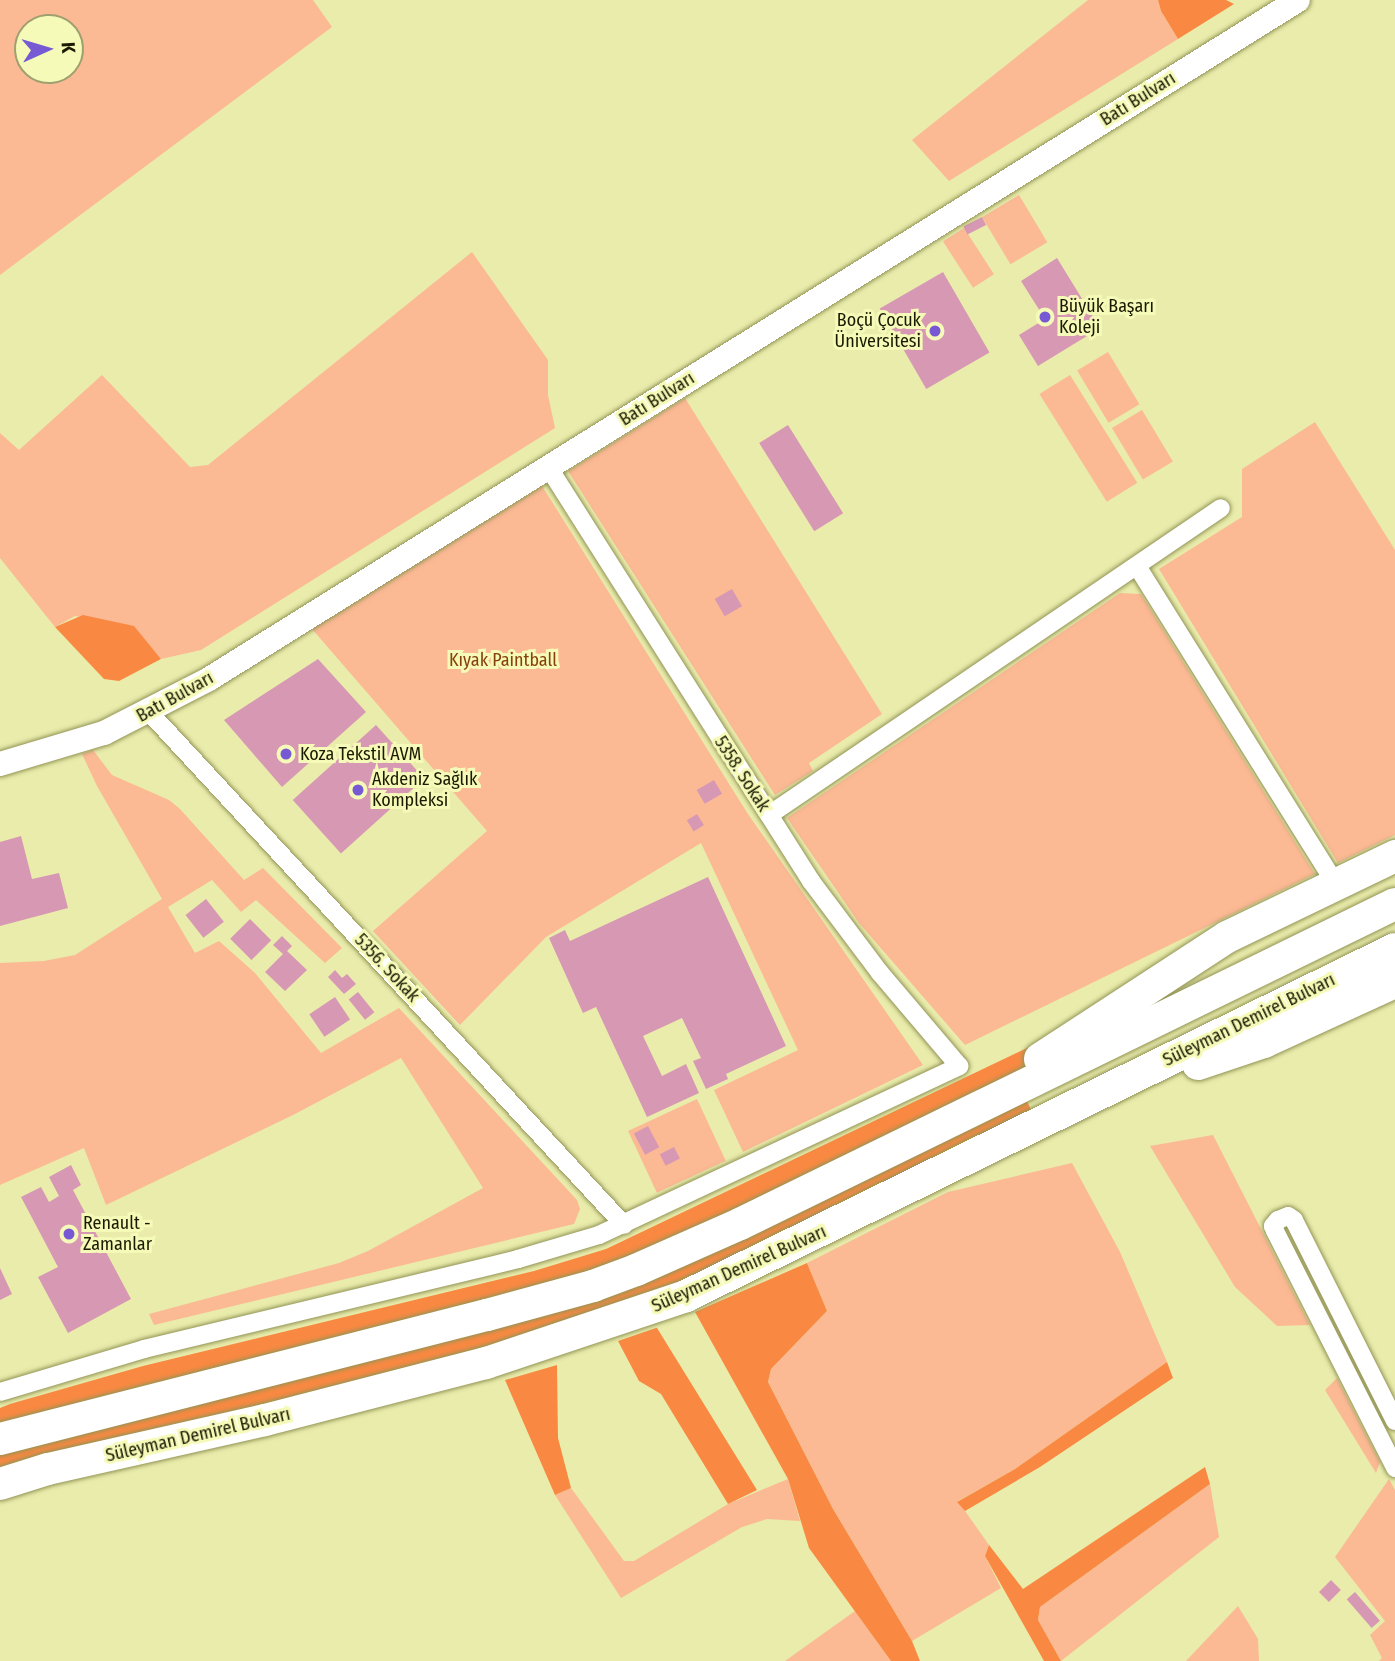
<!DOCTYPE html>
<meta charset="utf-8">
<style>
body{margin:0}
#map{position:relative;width:1395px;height:1661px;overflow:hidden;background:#e9ecab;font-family:"Fira Sans Condensed",sans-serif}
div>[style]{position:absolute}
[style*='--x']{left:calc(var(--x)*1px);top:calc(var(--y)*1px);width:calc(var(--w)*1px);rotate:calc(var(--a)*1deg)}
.green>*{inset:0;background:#fbb994;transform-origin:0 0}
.forest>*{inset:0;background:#f98942}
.building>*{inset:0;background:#d798b4;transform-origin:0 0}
.roads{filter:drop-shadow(0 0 2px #929456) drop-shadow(0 0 2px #929456)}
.street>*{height:18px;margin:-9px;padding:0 9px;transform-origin:9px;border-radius:9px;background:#fff}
.secondary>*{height:24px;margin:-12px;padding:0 12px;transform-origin:12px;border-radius:12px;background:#fff}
.highway>*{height:32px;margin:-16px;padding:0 16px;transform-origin:16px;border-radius:16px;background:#fff}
.dots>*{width:19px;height:19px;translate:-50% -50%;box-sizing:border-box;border:4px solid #f6fab8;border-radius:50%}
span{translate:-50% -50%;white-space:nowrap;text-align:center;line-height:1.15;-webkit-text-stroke:6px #f6fab8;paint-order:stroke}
.street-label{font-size:18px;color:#1a1a02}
.poi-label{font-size:18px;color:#1a1a02}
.left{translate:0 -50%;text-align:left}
.right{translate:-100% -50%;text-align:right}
.park-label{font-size:18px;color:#88410c}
.north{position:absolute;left:14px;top:14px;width:70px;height:70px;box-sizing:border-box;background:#f6fab8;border:2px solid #9ea06f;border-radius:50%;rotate:86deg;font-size:19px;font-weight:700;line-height:28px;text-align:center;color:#1a1a02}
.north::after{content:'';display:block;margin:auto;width:24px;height:32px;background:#7759d3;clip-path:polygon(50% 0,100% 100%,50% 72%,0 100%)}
</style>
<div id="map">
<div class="green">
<div style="clip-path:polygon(evenodd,0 0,313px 0,332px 27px,0 275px,0 0,70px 28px,70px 70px,28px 70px,28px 28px,70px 28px)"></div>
<div style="clip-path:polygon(1088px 0,1158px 0,1161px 11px,1178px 39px,949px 181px,912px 140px)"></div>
<div style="left:1019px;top:195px;width:55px;height:43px;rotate:59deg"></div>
<div style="left:964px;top:228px;width:55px;height:25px;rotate:57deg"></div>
<div style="clip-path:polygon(472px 252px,548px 360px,548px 395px,555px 428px,201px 650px,161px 659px,133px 626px,75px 616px,55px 627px,0 558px,0 433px,19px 450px,102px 375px,190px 467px,208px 465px)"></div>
<div style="left:1108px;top:352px;width:61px;height:36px;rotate:59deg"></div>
<div style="left:1070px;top:375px;width:127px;height:36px;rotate:58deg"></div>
<div style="clip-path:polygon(685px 398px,882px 714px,809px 763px,813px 771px,775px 795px,568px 471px)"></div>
<div style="left:1142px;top:410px;width:60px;height:35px;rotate:59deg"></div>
<div style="clip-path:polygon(1315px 422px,1395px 550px,1395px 835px,1338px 863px,1159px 569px,1242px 517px,1242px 469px)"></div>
<div style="clip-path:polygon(542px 486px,748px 814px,923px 1065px,743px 1152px,714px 1090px,798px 1050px,701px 843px,546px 937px,460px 1025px,373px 931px,487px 831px,312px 629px)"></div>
<div style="clip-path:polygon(1120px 593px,1141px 594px,1315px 874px,965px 1045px,859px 923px,787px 818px)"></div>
<div style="clip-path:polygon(93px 750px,112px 775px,169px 800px,180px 809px,244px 880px,263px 868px,342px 948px,325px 963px,256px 900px,241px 912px,212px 880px,168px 907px,195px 953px,219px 941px,255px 973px,321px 1053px,399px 1008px,577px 1200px,580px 1209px,574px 1224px,154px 1325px,149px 1314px,339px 1263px,368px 1251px,483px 1188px,401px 1058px,293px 1115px,106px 1205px,84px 1148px,0 1185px,0 963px,44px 961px,75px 955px,162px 899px,97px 786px,82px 754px)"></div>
<div style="left:697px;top:1099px;width:68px;height:76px;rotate:65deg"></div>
<div style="clip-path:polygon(1213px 1135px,1310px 1325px,1277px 1326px,1235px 1287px,1150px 1146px)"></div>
<div style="clip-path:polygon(1072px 1163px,1120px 1252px,1167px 1362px,1015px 1469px,958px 1501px,989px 1545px,985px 1556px,1001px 1588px,912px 1641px,833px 1509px,768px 1382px,771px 1369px,827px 1311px,807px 1263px,948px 1192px)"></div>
<div style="clip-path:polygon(1337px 1378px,1380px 1462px,1376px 1473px,1325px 1390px)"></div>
<div style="clip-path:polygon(788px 1479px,800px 1521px,767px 1519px,742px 1527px,621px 1598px,555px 1495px,571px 1488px,624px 1561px,634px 1561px,728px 1504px)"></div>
<div style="clip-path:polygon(1389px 1479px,1395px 1490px,1395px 1661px,1379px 1661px,1382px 1658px,1370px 1635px,1385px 1621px,1335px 1557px)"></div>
<div style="clip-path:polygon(1210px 1484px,1219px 1537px,1061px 1661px,1038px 1620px,1040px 1607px)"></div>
<div style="clip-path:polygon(1238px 1606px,1258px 1639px,1259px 1661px,1186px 1661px)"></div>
<div style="clip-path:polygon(855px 1611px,891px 1661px,785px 1661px)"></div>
</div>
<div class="forest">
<div style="clip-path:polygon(1158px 0,1226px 0,1234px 4px,1178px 39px,1161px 11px)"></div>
<div style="clip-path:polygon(83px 615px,134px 626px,161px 659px,119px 681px,104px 679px,55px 627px)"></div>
<div style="clip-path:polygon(1138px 995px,1028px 1066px,680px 1235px,613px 1264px,555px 1283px,0 1426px,0 1408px,10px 1404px,143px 1366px,534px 1271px,606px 1249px)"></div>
<div style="clip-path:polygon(1025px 1097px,1033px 1114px,752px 1255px,563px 1328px,0 1471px,0 1451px,466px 1333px)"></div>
<div style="clip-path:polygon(807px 1263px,827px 1311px,771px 1369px,768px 1382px,833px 1509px,912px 1641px,920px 1661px,891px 1661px,809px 1548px,788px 1479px,695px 1312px)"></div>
<div style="clip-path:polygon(656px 1328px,657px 1328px,757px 1490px,728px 1504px,661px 1394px,639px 1381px,618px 1341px)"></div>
<div style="clip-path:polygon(1167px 1362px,1173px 1378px,1040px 1467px,965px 1511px,957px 1502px,1015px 1469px)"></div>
<div style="clip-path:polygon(557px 1365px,558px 1438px,571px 1488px,555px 1495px,505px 1380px)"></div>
<div style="clip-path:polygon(1205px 1467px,1210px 1484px,1040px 1607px,1038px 1620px,1061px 1661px,1044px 1661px,985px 1556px,989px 1545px,1023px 1589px)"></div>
</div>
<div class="building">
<div style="left:982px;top:217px;width:9px;height:21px;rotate:63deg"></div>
<div style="clip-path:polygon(1057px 258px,1100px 328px,1038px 366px,1019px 335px,1045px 319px,1021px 281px)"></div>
<div style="left:943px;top:272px;width:93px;height:73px;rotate:60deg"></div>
<div style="left:788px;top:425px;width:104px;height:34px;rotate:58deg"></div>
<div style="left:732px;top:589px;width:20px;height:20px;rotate:60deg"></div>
<div style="clip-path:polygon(318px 659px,366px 712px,282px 787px,224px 720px)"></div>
<div style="left:376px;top:725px;width:72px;height:112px;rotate:48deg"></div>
<div style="left:714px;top:780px;width:16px;height:20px;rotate:60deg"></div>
<div style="left:697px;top:814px;width:13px;height:12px;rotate:58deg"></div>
<div style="clip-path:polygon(21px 836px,32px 879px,59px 873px,68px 908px,0 926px,0 842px)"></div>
<div style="clip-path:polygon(708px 877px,786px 1046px,726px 1074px,728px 1079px,706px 1089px,693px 1061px,701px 1058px,682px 1018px,643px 1036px,662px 1076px,686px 1064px,699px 1093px,647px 1117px,596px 1007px,583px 1013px,549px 938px,565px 930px,570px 941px)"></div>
<div style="left:206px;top:899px;width:29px;height:26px;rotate:52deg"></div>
<div style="left:250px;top:919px;width:30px;height:28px;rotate:45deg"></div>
<div style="clip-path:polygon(282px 936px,292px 946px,287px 951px,307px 970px,285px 991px,265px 972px,283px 954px,273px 945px)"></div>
<div style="clip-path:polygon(335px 970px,342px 978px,347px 974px,356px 984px,344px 994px,328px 977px)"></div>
<div style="left:358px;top:992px;width:26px;height:12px;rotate:51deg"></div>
<div style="left:335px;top:997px;width:27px;height:31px;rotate:56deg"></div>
<div style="left:648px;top:1126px;width:24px;height:16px;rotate:62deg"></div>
<div style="left:674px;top:1147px;width:13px;height:16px;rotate:63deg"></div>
<div style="clip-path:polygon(71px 1165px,81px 1185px,73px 1190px,131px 1299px,68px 1333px,38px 1277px,58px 1267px,21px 1197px,41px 1187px,49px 1202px,59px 1196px,49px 1177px)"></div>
<div style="clip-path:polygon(0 1268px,12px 1294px,0 1300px)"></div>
<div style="left:1331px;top:1580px;width:14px;height:17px;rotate:45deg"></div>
<div style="left:1355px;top:1592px;width:38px;height:11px;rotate:49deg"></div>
</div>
<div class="roads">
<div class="street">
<div style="--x:1137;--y:566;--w:376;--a:58"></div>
<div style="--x:149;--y:712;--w:699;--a:47.2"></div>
<div style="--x:769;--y:815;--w:546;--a:-34.18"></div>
<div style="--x:0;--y:1392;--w:150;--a:-16.6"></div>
<div style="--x:144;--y:1349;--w:385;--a:-13.5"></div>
<div style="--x:518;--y:1259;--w:84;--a:-16.5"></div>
<div style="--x:599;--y:1235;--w:398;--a:-25.1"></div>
<div style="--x:959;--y:1066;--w:122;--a:-130.3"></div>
<div style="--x:880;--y:973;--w:115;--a:-126.9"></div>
<div style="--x:811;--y:881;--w:490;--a:-122.4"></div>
<div style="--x:1395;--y:1421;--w:225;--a:-116.7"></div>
<div style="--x:1294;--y:1220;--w:7;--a:-146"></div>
<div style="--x:1288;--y:1216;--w:11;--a:158"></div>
<div style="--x:1278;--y:1220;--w:8;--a:130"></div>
<div style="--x:1273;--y:1226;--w:5;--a:68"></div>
<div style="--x:1275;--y:1231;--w:266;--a:63.1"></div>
</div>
<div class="secondary">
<div style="--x:0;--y:764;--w:109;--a:-16.6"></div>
<div style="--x:104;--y:733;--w:118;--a:-27.2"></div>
<div style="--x:209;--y:679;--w:1283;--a:-31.94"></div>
</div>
<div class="highway">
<div style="--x:1040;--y:1059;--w:223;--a:-33.1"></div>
<div style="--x:1227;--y:937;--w:187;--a:-25.7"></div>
<div style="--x:1198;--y:1064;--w:70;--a:-18.4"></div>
<div style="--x:1264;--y:1042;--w:144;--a:-24.6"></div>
<div style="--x:0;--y:1439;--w:503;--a:-14.29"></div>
<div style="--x:487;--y:1315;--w:110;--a:-15.3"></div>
<div style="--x:593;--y:1286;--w:46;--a:-20.4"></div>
<div style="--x:636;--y:1270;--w:114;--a:-23.9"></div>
<div style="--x:740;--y:1224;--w:729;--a:-26.04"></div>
<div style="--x:0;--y:1484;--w:50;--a:-17.4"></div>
<div style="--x:48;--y:1469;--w:222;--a:-12.7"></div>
<div style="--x:265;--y:1420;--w:228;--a:-14.5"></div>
<div style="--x:486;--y:1363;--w:211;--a:-18.5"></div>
<div style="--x:686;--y:1296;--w:789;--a:-26.08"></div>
</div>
</div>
<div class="dots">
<div style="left:1045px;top:317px;background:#7759d3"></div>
<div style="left:935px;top:331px;background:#7759d3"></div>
<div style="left:286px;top:754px;background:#7759d3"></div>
<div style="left:358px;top:790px;background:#7759d3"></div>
<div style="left:69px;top:1234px;background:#7759d3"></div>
</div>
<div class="street-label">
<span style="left:1138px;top:99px;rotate:-32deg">Batı Bulvarı</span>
<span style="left:657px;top:399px;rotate:-32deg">Batı Bulvarı</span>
<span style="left:175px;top:697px;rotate:-29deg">Batı Bulvarı</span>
<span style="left:742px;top:774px;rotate:57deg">5358. Sokak</span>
<span style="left:387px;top:968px;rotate:47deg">5356. Sokak</span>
<span style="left:1249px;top:1020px;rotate:-26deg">Süleyman Demirel Bulvarı</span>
<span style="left:739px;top:1269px;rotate:-24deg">Süleyman Demirel Bulvarı</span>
<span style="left:198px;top:1435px;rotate:-13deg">Süleyman Demirel Bulvarı</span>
</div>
<div class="poi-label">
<span class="left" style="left:1059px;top:317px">Büyük Başarı<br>Koleji</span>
<span class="right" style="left:921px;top:331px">Boçü Çocuk<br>Üniversitesi</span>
<span class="left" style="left:300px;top:754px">Koza Tekstil AVM</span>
<span class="left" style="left:372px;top:790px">Akdeniz Sağlık<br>Kompleksi</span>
<span class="left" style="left:83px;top:1234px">Renault -<br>Zamanlar</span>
</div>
<div class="park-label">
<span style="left:503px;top:660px">Kıyak Paintball</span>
</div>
<div class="north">K</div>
</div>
